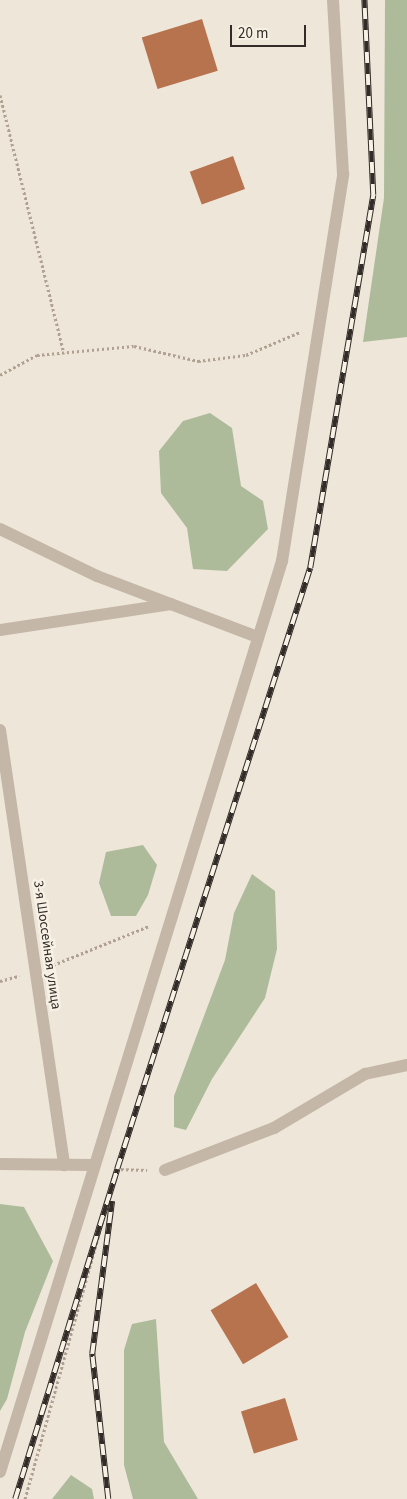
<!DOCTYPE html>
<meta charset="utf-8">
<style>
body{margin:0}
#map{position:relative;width:407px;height:1499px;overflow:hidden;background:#eee6d9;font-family:"Source Sans 3",sans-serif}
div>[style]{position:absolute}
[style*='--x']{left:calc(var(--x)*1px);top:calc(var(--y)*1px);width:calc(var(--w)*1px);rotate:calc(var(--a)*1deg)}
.green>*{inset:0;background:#adbb9b}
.building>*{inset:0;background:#b7724e;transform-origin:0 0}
.path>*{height:3px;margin-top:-1.5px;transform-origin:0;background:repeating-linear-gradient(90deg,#b0a192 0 2.5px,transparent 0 5px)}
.minor>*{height:12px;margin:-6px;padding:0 6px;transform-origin:6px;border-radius:6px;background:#c4b7a7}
.rail>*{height:5.5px;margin-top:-2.75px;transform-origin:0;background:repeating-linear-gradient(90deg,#f6f0e5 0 11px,#322b27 0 22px);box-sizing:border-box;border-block:1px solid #322b27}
span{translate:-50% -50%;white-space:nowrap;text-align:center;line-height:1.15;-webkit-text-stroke:5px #f6f0e5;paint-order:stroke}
.street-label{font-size:14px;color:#322b27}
.scale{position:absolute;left:230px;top:25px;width:76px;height:22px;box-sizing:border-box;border:2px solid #322b27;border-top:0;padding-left:6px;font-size:15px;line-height:18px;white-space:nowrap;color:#322b27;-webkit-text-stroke:4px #f6f0e5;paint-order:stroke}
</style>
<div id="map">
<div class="green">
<div style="clip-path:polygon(385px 0,407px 0,407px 337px,363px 342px,384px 198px)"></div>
<div style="clip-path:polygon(210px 413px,232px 428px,241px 486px,263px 501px,268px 529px,227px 571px,193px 569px,187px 528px,161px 493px,159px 451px,183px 421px)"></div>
<div style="clip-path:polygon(143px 845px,157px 865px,148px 895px,136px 916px,111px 916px,99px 883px,106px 852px)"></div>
<div style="clip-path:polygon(252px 874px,275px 891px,277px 949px,265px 998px,212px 1079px,186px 1130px,174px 1127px,174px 1096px,225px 960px,234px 913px)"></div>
<div style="clip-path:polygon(0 1204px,24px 1207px,53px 1261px,25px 1332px,7px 1399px,0 1411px)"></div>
<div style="clip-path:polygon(156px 1319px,164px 1442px,198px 1499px,133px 1499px,124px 1465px,124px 1350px,132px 1324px)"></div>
<div style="clip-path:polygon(71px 1475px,92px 1489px,94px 1499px,52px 1499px)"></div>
</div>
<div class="building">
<div style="left:202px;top:19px;width:54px;height:63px;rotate:73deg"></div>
<div style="left:233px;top:156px;width:35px;height:46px;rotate:70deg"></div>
<div style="left:256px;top:1283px;width:63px;height:53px;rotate:59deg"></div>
<div style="left:285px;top:1398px;width:44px;height:46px;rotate:73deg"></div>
</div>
<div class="path">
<div style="--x:0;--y:95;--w:266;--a:76.1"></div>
<div style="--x:0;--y:375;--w:42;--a:-28.4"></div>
<div style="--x:37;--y:355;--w:97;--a:-5.3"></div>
<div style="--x:134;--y:346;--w:66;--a:13.2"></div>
<div style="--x:198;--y:361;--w:48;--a:-7.1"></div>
<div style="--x:246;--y:355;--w:59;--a:-23.1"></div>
<div style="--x:53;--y:965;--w:104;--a:-22.1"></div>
<div style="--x:0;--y:981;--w:20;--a:-15"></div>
<div style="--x:116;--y:1169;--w:31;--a:2"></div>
<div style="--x:25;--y:1499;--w:343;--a:-74.4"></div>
</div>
<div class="minor">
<div style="--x:0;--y:529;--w:108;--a:25.9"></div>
<div style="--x:97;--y:576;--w:172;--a:20.8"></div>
<div style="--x:0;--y:630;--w:173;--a:-8.6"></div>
<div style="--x:0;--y:730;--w:440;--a:81.6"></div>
<div style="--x:0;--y:1164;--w:93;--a:0.6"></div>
<div style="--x:165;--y:1170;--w:117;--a:-21.1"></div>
<div style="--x:274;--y:1128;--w:106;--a:-30.7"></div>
<div style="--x:365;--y:1074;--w:43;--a:-12.1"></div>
<div style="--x:0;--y:1472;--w:954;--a:-72.8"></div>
<div style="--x:282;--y:561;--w:392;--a:-81"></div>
<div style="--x:343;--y:174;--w:174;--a:-93.3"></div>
</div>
<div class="rail">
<div style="--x:15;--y:1499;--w:345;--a:-72.8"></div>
<div style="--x:117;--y:1169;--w:631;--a:-72.2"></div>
<div style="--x:310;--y:568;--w:378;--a:-80.4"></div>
<div style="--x:373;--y:195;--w:195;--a:-92.6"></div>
<div style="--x:108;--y:1499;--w:146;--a:-96.3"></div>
<div style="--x:92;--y:1354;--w:154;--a:-82.6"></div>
</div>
<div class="street-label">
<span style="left:47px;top:945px;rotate:82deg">3-я Шоссейная улица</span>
</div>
<div class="scale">20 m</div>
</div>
